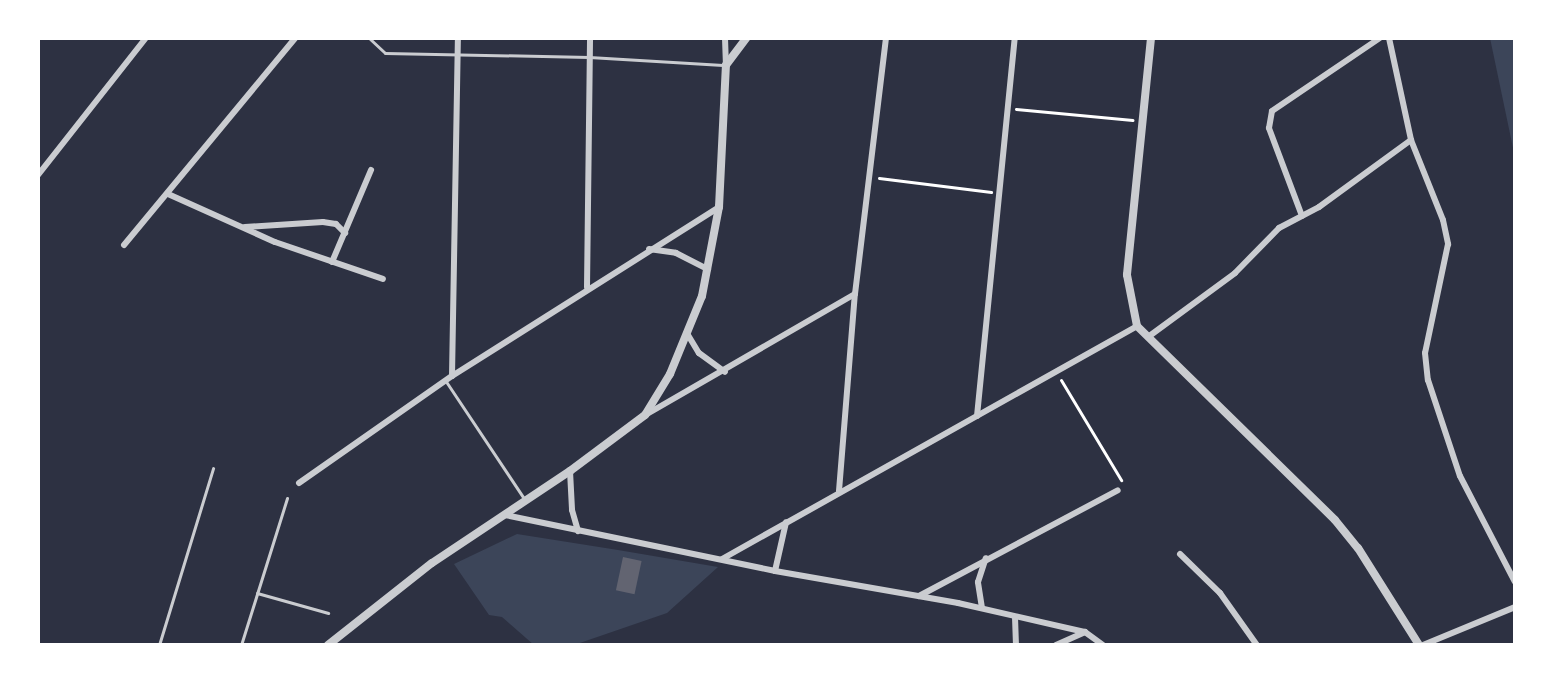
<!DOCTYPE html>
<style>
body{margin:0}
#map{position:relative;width:1553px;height:683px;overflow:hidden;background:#2d3142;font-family:"DM Sans",sans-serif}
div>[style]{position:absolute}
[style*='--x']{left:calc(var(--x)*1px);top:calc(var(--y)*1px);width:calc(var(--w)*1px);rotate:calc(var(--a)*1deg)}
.green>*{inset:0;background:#3c4559}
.building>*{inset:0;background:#626471;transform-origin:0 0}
.path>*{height:3px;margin:-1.5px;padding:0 1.5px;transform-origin:1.5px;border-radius:1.5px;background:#fff}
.service>*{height:3px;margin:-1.5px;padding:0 1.5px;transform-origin:1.5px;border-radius:1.5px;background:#caccd0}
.minor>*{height:6px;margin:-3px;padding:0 3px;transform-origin:3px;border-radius:3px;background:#caccd0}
.tertiary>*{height:8px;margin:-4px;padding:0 4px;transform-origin:4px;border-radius:4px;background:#caccd0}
span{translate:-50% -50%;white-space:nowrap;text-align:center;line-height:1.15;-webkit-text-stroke:8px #fff;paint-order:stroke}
.frame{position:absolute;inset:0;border:40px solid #fff;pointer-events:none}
</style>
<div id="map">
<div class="green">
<div style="clip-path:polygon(1490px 38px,1515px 38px,1513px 148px)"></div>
<div style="clip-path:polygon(517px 534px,618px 550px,718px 567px,667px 613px,574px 645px,534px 645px,502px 617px,489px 615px,454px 564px)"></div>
</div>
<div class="building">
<div style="left:623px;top:557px;width:19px;height:34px;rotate:12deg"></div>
</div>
<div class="path">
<div style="--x:1016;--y:109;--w:117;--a:5.4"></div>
<div style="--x:879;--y:178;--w:113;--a:7.1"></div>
<div style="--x:1061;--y:380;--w:117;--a:59"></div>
</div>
<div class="service">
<div style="--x:369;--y:38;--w:22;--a:43"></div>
<div style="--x:385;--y:53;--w:204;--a:1.1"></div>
<div style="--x:589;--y:57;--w:134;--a:3.4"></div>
<div style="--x:445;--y:380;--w:144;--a:56.3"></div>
<div style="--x:257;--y:593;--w:74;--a:15.7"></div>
<div style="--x:159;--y:645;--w:185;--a:-73"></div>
<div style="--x:241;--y:645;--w:154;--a:-72.6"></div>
</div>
<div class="minor">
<div style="--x:725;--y:38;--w:27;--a:88"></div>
<div style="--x:1389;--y:38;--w:104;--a:77.8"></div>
<div style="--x:1411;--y:140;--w:86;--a:68.2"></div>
<div style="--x:1443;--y:220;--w:25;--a:78"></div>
<div style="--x:1448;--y:244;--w:111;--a:101.9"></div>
<div style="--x:1425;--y:353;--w:27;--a:84"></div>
<div style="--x:1428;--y:380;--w:101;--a:71.6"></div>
<div style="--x:1460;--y:476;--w:119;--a:62.6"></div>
<div style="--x:38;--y:175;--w:174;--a:-51.8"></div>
<div style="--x:168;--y:194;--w:117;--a:24.2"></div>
<div style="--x:275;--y:242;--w:114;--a:18.9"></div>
<div style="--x:1302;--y:216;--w:94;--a:-110.6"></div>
<div style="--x:1269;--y:128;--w:17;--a:-80"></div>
<div style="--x:1272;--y:111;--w:130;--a:-34.1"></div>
<div style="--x:245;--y:227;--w:78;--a:-3.7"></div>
<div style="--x:323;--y:222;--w:13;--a:9"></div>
<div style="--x:336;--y:224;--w:13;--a:45"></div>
<div style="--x:124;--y:245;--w:268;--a:-50.4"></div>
<div style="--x:649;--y:249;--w:27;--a:8"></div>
<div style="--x:676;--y:253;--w:36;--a:27"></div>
<div style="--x:332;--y:262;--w:100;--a:-67"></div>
<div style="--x:587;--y:287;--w:249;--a:-89.3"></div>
<div style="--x:688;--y:335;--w:21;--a:59"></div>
<div style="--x:699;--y:353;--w:32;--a:36"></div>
<div style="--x:1148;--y:337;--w:108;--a:-36.3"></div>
<div style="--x:1235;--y:273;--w:63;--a:-45.6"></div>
<div style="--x:1279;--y:228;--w:45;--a:-27.7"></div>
<div style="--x:1319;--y:207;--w:114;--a:-36.1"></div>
<div style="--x:452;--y:376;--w:338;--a:-89"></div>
<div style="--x:647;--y:414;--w:240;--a:-30"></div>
<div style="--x:977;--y:416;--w:380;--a:-84.3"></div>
<div style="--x:570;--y:471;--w:39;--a:87"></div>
<div style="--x:572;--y:510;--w:22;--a:74"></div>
<div style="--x:299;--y:483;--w:187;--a:-35"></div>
<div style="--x:452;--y:376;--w:316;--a:-32.3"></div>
<div style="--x:839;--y:491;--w:198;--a:-85.4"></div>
<div style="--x:855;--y:294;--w:258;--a:-83.1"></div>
<div style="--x:505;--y:515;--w:276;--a:11.7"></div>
<div style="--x:775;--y:571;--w:186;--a:9.9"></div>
<div style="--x:958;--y:603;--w:130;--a:12.9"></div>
<div style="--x:1085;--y:632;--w:22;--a:36"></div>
<div style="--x:1180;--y:554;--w:56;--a:44.3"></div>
<div style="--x:1220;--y:593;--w:64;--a:54.6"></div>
<div style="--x:722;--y:559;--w:476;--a:-29.3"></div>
<div style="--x:775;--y:571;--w:50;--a:-77.3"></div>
<div style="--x:919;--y:596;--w:225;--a:-28"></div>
<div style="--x:982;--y:608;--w:26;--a:-99"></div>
<div style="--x:978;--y:582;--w:25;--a:-72"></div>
<div style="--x:1015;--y:617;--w:28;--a:88"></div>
<div style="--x:1056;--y:645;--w:32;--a:-24"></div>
<div style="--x:1423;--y:645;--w:100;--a:-22.4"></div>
</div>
<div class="tertiary">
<div style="--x:1151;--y:38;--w:238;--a:95.8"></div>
<div style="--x:1127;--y:275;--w:52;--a:78.9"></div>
<div style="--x:1137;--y:326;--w:277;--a:44.4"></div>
<div style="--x:1335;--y:520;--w:36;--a:51"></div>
<div style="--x:1358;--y:548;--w:115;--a:57.8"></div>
<div style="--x:328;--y:645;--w:132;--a:-38.3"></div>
<div style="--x:432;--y:563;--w:166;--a:-33.7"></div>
<div style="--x:570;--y:471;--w:94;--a:-36.7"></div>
<div style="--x:645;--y:415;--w:48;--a:-58.6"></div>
<div style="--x:670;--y:374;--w:84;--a:-67.7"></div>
<div style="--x:702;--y:296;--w:91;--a:-79.2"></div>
<div style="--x:719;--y:207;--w:142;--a:-87.2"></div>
<div style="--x:726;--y:65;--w:34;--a:-53"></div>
</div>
<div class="frame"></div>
</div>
